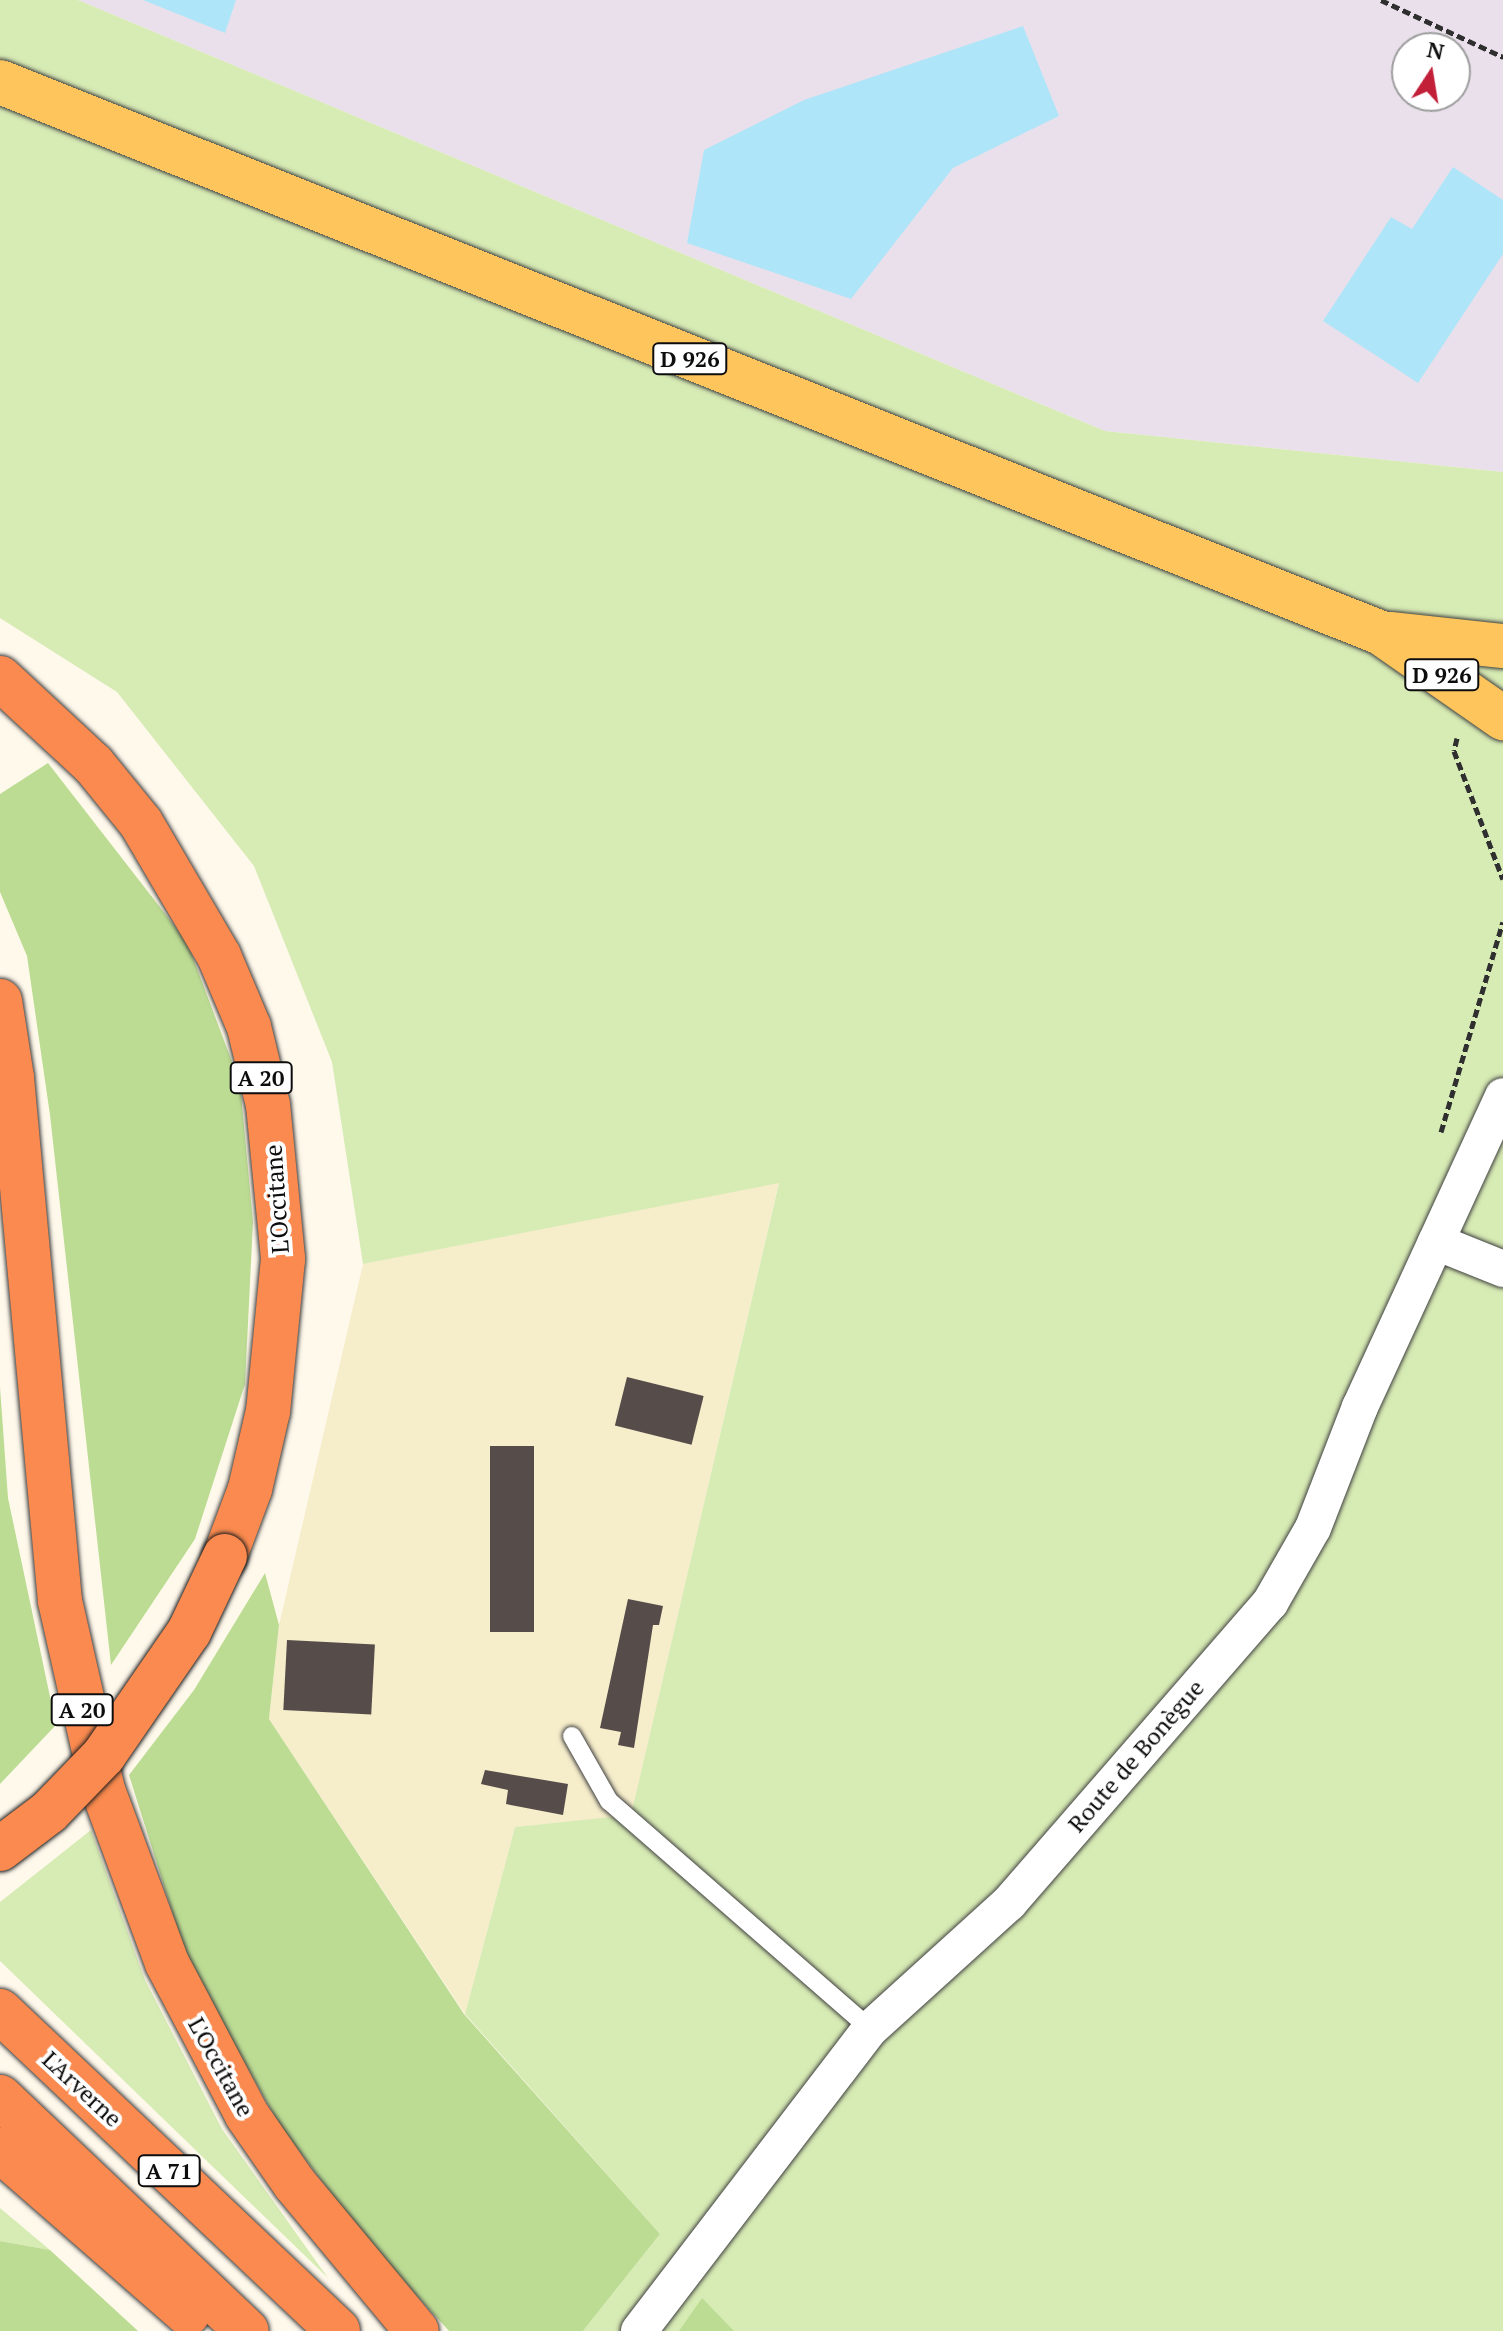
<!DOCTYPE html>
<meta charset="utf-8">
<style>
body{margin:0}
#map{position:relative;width:1503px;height:2331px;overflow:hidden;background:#fff9ec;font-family:"PT Serif",serif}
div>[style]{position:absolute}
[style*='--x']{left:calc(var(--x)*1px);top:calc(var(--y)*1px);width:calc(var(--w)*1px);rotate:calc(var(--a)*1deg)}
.industrial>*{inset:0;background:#e9e0ec}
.farmland>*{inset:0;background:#f6edcb}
.green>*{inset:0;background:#d7ebb4}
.forest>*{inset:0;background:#bcdc93}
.water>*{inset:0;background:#afe5f8}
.building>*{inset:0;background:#564c49;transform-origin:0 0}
.path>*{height:5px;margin-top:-2.5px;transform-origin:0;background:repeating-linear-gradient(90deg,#2f2f2f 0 8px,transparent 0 12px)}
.roads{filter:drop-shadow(0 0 2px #404040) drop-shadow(0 0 2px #404040)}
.service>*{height:18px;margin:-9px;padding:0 9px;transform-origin:9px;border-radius:9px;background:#fff}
.minor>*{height:36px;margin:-18px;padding:0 18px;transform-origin:18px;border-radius:18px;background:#fff}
.primary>*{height:44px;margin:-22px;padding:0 22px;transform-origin:22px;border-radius:22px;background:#fec55d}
.motorway>*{height:44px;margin:-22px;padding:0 22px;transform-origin:22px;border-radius:22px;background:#fa8a4f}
.bridges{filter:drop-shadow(0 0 2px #1e1e1e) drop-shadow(0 0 2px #1e1e1e)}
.motorway-bridge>*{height:44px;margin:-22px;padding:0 22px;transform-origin:22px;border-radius:22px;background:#fa8a4f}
span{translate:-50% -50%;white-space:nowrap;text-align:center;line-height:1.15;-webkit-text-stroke:8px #fff;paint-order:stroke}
.shield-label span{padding:2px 6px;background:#fff;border:2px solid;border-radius:6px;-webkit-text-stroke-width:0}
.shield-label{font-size:22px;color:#0d0d0d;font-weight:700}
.street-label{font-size:24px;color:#0d0d0d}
.north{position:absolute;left:1391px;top:32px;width:80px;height:80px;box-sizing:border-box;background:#fff;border:2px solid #9e9e9e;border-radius:50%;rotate:12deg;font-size:22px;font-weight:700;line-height:32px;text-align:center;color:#0d0d0d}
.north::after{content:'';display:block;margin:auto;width:28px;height:36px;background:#c21f39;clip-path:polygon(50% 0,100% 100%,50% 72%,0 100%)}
</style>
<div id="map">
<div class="industrial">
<div style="clip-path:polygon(evenodd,78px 0,1503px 0,1503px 472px,1105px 431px,78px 0,1407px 48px,1455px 48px,1455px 96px,1407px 96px,1407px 48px)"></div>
</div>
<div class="farmland">
<div style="clip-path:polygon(779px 1182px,631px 1816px,515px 1827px,465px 2014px,269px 1719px,279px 1625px,363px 1264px)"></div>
</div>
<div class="green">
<div style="clip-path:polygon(0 0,78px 0,1105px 431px,1503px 472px,1503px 2331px,583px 2331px,660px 2234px,465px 2014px,515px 1827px,631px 1815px,779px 1183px,363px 1264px,332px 1062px,254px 866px,117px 692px,0 618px)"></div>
<div style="clip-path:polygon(91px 1830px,145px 1980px,222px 2129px,328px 2278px,0 1961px,0 1902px)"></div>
<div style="clip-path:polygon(0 2208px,50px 2250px,0 2241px)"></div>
</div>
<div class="forest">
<div style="clip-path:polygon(48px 763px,187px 942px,240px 1083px,253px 1222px,245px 1384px,195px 1539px,111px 1665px,50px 1115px,27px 956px,0 892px,0 794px)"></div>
<div style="clip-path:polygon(0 1387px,8px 1498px,56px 1725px,0 1784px)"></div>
<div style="clip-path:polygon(265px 1573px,279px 1625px,269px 1719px,464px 2014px,660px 2234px,583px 2331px,449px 2331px,368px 2242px,281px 2127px,188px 1962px,129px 1775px,194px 1690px)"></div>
<div style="clip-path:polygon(0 2241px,50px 2250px,138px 2331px,0 2331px)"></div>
<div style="clip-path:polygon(702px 2298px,734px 2331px,679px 2331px)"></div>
</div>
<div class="water">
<div style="clip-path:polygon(143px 0,236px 0,225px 33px)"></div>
<div style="clip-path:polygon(1023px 26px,1059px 116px,953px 168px,851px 299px,687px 243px,704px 150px,804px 100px)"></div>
<div style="clip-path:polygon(1453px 167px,1503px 200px,1503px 254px,1418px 383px,1323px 321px,1391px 217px,1412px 229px)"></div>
</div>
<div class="building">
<div style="left:627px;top:1377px;width:79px;height:50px;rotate:14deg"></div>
<div style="left:490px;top:1446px;width:44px;height:186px"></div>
<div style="clip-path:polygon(628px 1599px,663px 1606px,659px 1625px,653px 1625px,634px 1748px,618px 1745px,621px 1732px,600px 1728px)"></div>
<div style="left:287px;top:1640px;width:88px;height:70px;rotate:3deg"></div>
<div style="clip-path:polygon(485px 1770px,568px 1784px,563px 1815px,506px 1804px,508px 1790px,481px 1784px)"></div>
</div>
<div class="path">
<div style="--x:1381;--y:0;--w:135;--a:25"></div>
<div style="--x:1457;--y:738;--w:13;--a:103"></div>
<div style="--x:1454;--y:751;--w:137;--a:69.1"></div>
<div style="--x:1441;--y:1132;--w:219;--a:-73.6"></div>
</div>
<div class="roads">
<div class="service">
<div style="--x:572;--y:1736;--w:75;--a:60.4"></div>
<div style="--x:609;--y:1801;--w:347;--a:41.1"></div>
</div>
<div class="minor">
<div style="--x:1436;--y:1242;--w:72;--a:21.9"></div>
<div style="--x:639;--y:2331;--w:380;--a:-52.6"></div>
<div style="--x:870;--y:2029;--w:188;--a:-42.2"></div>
<div style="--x:1009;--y:1903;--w:398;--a:-49"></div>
<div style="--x:1270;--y:1603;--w:86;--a:-60.2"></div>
<div style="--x:1313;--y:1528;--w:130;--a:-68.8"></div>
<div style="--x:1360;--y:1407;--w:342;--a:-65.3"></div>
</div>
<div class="primary">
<div style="--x:0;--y:82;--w:1487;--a:21.75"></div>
<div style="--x:1381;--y:633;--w:149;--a:34.9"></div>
<div style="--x:1390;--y:634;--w:114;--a:6.1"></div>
</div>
<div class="motorway">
<div style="--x:0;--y:678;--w:127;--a:42.8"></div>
<div style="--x:93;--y:764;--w:76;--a:50.9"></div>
<div style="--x:141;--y:823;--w:154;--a:59.6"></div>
<div style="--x:219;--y:956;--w:77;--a:67.1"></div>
<div style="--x:249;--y:1027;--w:80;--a:76.3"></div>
<div style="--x:268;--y:1105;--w:155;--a:84.4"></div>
<div style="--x:283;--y:1259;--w:153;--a:95.6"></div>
<div style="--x:268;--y:1411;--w:80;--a:103"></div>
<div style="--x:250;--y:1489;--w:72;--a:110.5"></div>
<div style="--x:0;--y:1001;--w:78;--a:81.1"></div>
<div style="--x:12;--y:1078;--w:525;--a:84.76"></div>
<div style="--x:60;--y:1601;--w:194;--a:77.2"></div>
<div style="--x:103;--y:1790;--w:184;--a:69.7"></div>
<div style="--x:167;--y:1963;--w:172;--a:62.2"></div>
<div style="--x:247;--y:2115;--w:83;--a:55.3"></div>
<div style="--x:294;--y:2183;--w:192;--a:50.3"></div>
<div style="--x:0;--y:2011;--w:465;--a:43.4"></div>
<div style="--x:0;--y:2097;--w:340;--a:43.5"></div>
<div style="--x:0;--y:2150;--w:249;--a:41.1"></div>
</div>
</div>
<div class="bridges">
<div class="motorway-bridge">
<div style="--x:0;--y:1849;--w:61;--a:-37.1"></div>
<div style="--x:49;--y:1812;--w:79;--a:-46"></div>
<div style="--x:104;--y:1755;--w:150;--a:-55.4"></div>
<div style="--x:189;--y:1632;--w:84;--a:-64.7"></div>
</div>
</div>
<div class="shield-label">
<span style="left:690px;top:359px">D 926</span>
<span style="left:1442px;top:675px">D 926</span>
<span style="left:261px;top:1078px">A 20</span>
<span style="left:82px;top:1710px">A 20</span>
<span style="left:169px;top:2171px">A 71</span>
</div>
<div class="street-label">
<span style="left:277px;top:1199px;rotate:-94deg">L'Occitane</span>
<span style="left:1136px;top:1756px;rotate:-49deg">Route de Bonègue</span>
<span style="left:221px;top:2067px;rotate:61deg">L'Occitane</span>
<span style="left:82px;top:2089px;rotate:43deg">L'Arverne</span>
</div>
<div class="north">N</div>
</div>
